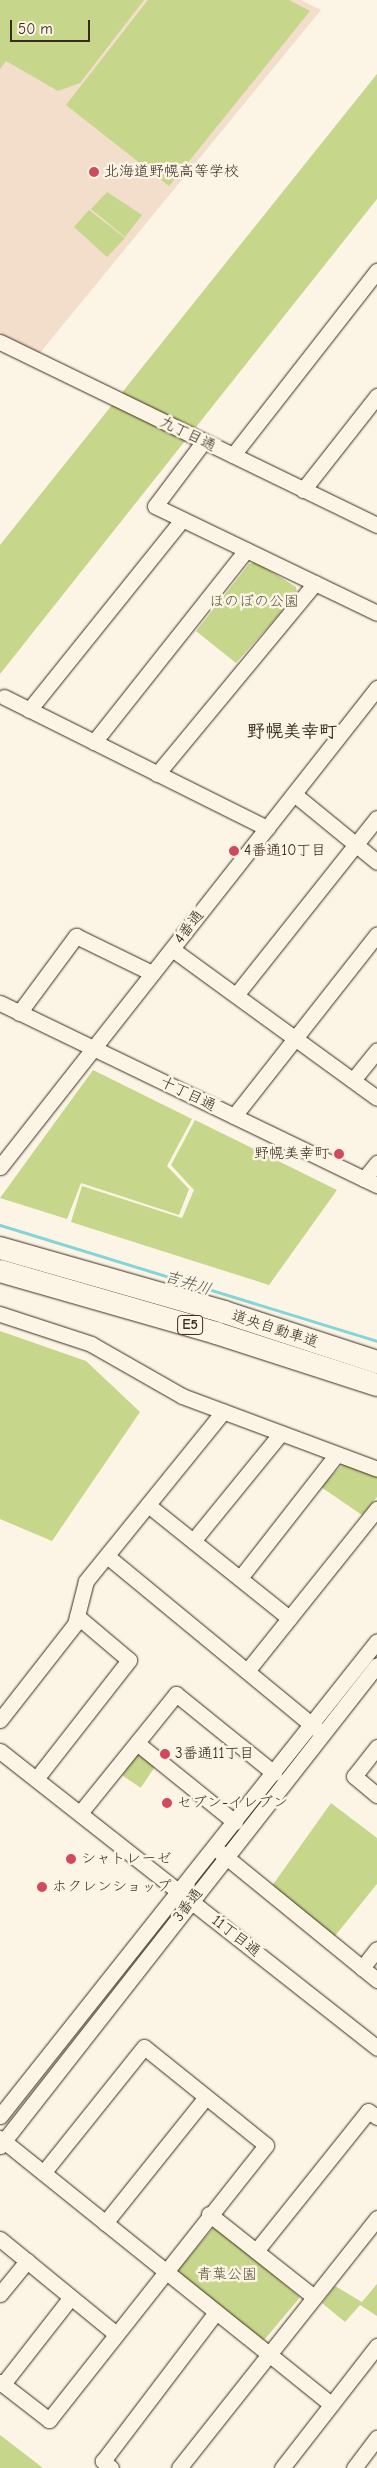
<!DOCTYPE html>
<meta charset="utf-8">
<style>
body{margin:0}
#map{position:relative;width:377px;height:2468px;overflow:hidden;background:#fcf5e5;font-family:"Comic Neue","Klee One",sans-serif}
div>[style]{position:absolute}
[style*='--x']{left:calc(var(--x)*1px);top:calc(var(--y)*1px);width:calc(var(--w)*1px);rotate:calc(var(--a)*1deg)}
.built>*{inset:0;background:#f2deca}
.green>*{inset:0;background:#c6d68a;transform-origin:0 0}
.stream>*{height:3px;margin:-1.5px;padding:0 1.5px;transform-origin:1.5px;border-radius:1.5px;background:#83d5db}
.roads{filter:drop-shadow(0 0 1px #3b2a1e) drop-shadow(0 0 1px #3b2a1e)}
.minor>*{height:15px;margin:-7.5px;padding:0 7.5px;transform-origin:7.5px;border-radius:7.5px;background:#fcf5e5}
.highway>*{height:22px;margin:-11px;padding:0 11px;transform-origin:11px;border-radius:11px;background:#fcf5e5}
.dots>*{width:14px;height:14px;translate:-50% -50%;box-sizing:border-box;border:2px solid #fcf5e5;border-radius:50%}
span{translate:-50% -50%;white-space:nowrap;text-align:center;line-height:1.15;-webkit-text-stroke:5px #fcf5e5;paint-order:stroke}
.shield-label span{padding:1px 4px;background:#fcf5e5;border:1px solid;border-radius:4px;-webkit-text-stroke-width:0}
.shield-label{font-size:14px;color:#3b2a1e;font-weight:700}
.poi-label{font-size:15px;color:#3b2a1e}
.left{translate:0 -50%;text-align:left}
.right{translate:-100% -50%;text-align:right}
.street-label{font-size:15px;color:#3b2a1e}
.park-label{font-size:15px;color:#5e5539}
.water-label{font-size:16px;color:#4d554d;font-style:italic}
.quarter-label{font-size:18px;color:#3b2a1e;font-weight:700}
.scale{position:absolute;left:10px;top:20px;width:80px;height:22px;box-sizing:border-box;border:2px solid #3b2a1e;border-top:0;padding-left:6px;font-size:15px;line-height:18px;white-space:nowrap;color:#3b2a1e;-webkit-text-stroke:4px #fcf5e5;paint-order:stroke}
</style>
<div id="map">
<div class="built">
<div style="clip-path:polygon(0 0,301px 0,321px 10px,39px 354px,0 334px)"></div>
</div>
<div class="green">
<div style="clip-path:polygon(0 0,144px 0,80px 83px,58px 91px,6px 61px,0 69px)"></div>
<div style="clip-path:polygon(148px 0,289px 0,310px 11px,169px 186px,66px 105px)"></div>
<div style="clip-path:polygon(377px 74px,377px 199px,0 674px,0 545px)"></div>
<div style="clip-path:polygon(107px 192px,142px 215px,125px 237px,91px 209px)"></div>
<div style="clip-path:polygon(89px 210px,125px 238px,107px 257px,74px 227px)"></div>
<div style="clip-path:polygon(256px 562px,296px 587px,297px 594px,236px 663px,196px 631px,249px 564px)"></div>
<div style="clip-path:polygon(93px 1070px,192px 1119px,167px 1166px,189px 1189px,179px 1215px,81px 1183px,67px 1219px,0 1198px)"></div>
<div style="clip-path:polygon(195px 1120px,337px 1190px,269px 1285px,71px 1222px,82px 1186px,182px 1218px,194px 1190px,171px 1165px)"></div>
<div style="clip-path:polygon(0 1331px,86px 1361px,140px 1412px,52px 1541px,0 1519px)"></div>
<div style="clip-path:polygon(344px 1463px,377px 1476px,377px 1497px,362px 1515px,321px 1487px)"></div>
<div style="left:137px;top:1754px;width:22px;height:26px;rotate:34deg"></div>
<div style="clip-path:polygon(331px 1803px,377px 1838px,377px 1884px,334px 1937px,272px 1886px)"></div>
<div style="left:215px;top:2226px;width:111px;height:59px;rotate:40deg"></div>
<div style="clip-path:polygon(377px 2284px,377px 2316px,360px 2305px,345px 2322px,322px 2303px,335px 2286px,362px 2302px)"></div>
<div style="clip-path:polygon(0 2435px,43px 2468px,0 2468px)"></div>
</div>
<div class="stream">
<div style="--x:0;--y:1225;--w:394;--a:17.1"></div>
</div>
<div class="roads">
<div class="minor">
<div style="--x:0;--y:342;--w:419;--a:25.9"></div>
<div style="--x:204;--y:441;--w:81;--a:127"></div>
<div style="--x:155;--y:506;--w:246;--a:25.7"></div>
<div style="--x:233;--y:455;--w:234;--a:-52"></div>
<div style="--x:303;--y:490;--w:120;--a:-51.8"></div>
<div style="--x:4;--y:697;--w:294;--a:26.5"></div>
<div style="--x:29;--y:710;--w:244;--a:-51.2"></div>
<div style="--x:94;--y:742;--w:245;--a:-51.6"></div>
<div style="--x:157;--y:774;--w:248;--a:-50.4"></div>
<div style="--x:294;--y:794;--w:107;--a:39.3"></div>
<div style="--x:172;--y:949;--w:253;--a:36"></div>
<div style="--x:236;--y:995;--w:226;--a:-51.5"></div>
<div style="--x:0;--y:1003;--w:419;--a:25.8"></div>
<div style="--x:19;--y:1013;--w:96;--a:-53.5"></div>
<div style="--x:76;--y:936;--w:85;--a:26"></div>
<div style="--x:353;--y:1080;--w:38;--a:-51"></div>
<div style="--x:234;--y:1116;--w:231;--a:-51.8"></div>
<div style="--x:0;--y:1167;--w:610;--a:-51.8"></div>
<div style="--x:364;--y:1179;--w:21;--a:-51"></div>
<div style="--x:0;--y:1314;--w:96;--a:18.2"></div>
<div style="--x:91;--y:1344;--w:105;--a:29.7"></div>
<div style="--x:182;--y:1396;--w:208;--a:20.5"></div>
<div style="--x:148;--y:1505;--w:181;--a:38.7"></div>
<div style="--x:193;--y:1541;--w:139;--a:-50.8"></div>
<div style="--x:107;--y:1556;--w:273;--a:39.5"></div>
<div style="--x:240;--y:1578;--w:157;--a:-52"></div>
<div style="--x:247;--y:1671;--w:208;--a:-51.3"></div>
<div style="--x:0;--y:1720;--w:122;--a:-52"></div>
<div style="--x:75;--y:1624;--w:44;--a:-75.7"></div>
<div style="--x:86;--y:1581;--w:218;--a:-51"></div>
<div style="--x:137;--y:1743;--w:126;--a:38.9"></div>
<div style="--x:377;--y:1747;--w:37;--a:128"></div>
<div style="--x:354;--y:1776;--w:30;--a:40"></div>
<div style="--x:0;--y:1751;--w:480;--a:38.2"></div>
<div style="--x:36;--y:1779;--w:151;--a:-52"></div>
<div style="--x:129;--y:1660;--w:68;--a:-139.8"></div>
<div style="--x:80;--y:1813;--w:153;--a:-51.1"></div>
<div style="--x:176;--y:1694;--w:126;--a:38.9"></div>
<div style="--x:220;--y:1852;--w:203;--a:39.2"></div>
<div style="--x:362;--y:1968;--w:24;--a:-52"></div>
<div style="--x:0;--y:2116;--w:606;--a:-51.56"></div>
<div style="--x:0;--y:2138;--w:425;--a:38.8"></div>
<div style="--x:0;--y:2146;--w:611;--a:-51.91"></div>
<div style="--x:209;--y:2214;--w:134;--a:38.3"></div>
<div style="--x:105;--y:2223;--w:161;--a:-51.3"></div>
<div style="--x:0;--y:2239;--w:149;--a:39.3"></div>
<div style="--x:256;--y:2251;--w:179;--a:-51.3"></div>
<div style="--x:368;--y:2111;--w:11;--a:34"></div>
<div style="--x:0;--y:2294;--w:43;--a:-50.7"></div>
<div style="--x:0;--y:2382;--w:62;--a:37.8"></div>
<div style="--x:49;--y:2420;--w:350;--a:-51.7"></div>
<div style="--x:266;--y:2145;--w:156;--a:-141.2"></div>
<div style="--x:144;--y:2047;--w:161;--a:128.7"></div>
<div style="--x:3;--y:2384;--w:110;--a:-52"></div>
<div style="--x:111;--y:2468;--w:11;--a:-139"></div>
<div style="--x:103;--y:2461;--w:187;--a:-52.8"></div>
<div style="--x:179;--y:2468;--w:319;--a:-51.6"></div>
<div style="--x:282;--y:2468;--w:155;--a:-52.1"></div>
<div style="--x:354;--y:2468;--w:38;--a:-53"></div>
</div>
<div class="highway">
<div style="--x:0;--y:1248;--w:233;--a:15.9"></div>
<div style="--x:224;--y:1312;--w:161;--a:18.1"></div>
<div style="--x:0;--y:1271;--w:225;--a:16"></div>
<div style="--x:216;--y:1333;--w:169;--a:17.9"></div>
</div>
</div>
<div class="dots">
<div style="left:94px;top:172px;background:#d1495b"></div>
<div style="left:234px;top:851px;background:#d1495b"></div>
<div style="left:339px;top:1154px;background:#d1495b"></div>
<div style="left:165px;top:1754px;background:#d1495b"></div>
<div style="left:167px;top:1803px;background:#d1495b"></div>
<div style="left:71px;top:1859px;background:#d1495b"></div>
<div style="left:42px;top:1887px;background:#d1495b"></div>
</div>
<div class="shield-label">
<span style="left:190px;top:1325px">E5</span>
</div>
<div class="poi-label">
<span class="left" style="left:104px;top:172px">北海道野幌高等学校</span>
<span class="left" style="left:244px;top:851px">4番通10丁目</span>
<span class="right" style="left:329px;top:1154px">野幌美幸町</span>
<span class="left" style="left:175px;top:1754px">3番通11丁目</span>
<span class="left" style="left:177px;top:1803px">セブン-イレブン</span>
<span class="left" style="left:81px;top:1859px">シャトレーゼ</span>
<span class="left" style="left:52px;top:1887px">ホクレンショップ</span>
</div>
<div class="street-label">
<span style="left:188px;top:434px;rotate:26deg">九丁目通</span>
<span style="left:189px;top:927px;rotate:-52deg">4番通</span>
<span style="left:188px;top:1094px;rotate:26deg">十丁目通</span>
<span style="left:275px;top:1329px;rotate:18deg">道央自動車道</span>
<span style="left:188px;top:1905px;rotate:-52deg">3番通</span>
<span style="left:236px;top:1936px;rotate:38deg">11丁目通</span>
</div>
<div class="park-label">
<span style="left:254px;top:602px">ほのぼの公園</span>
<span style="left:227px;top:2275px">青葉公園</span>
</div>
<div class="water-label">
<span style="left:188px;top:1283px;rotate:17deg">吉井川</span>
</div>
<div class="quarter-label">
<span style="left:292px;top:732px">野幌美幸町</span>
</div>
<div class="scale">50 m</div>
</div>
